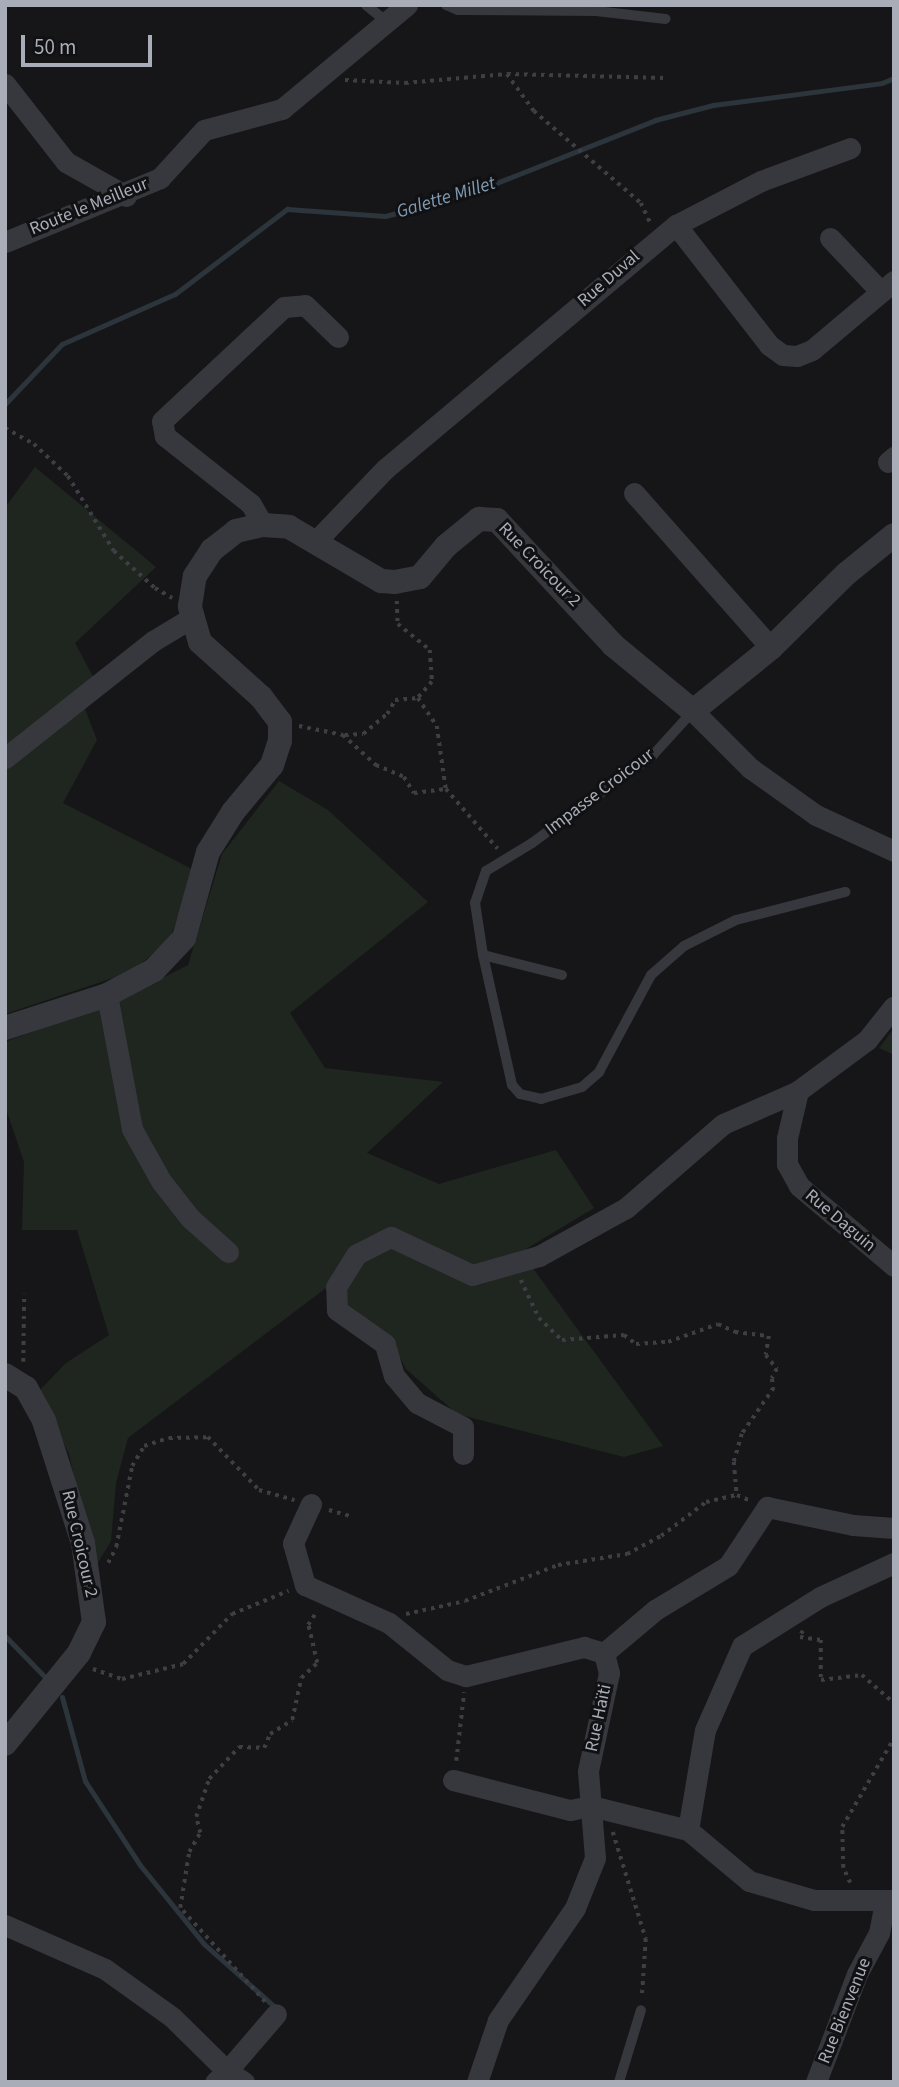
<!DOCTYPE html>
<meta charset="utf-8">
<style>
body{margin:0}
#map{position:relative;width:899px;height:2087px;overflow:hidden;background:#161618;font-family:"Source Sans 3",sans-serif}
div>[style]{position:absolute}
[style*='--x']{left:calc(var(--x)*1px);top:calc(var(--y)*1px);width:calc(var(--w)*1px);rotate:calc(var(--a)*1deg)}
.green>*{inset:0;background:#1e261f}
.stream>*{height:5px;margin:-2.5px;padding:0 2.5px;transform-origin:2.5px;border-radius:2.5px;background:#2c353c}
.path>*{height:3.5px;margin-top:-1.75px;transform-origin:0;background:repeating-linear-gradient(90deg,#3d3f44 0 3.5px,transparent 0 8.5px)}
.service>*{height:10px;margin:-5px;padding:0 5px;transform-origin:5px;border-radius:5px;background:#37383d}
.minor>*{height:21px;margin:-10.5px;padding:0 10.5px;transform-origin:10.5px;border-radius:10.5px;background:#37383d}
.tertiary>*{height:24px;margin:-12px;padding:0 12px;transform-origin:12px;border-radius:12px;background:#37383d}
span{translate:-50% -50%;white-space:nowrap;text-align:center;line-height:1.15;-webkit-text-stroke:6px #111113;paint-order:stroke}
.street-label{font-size:18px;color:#a8adb8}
.water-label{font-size:19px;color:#7f9bb3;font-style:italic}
.frame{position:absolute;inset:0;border:7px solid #a8adb8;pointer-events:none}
.scale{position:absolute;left:21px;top:35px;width:131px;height:32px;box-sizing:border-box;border:4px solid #a8adb8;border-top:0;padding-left:9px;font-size:21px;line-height:24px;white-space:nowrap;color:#a8adb8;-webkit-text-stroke:5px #111113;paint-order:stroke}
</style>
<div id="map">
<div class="green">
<div style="clip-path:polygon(35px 467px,156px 567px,75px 643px,95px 680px,78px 691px,97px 740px,63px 803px,194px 870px,169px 942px,128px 973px,5px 1014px,5px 508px)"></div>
<div style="clip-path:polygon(279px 781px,328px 810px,428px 902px,290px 1013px,325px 1068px,443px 1082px,367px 1153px,439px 1184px,556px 1150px,594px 1208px,521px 1252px,663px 1446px,624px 1457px,457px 1414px,406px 1369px,387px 1334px,326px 1288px,128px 1438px,116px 1483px,111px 1541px,94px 1569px,69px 1454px,39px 1391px,66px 1363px,109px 1335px,77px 1230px,22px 1230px,24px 1162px,5px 1106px,5px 1042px,123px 998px,188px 965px,222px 854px)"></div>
<div style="clip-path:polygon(894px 1028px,894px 1055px,879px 1048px)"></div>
</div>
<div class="stream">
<div style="--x:5;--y:404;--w:83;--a:-46.5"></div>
<div style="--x:62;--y:344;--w:124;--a:-23.9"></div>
<div style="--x:175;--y:294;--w:141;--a:-37.2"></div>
<div style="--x:287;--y:209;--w:98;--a:4.1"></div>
<div style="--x:385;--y:216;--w:78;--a:-14"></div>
<div style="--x:461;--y:197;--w:209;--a:-21.6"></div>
<div style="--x:655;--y:120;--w:60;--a:-14.5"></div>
<div style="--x:713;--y:105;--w:170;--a:-7.4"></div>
<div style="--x:882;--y:83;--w:13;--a:-23"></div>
<div style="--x:5;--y:1636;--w:59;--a:45.7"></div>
<div style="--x:62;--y:1697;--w:87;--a:74.7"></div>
<div style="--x:85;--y:1781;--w:100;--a:56.8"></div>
<div style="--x:140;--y:1865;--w:102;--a:51"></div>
<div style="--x:204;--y:1944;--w:95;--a:41.6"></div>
</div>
<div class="path">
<div style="--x:507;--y:74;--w:46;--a:53.9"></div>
<div style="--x:534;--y:111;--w:141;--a:40.7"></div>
<div style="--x:641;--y:203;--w:21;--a:65"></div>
<div style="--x:345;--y:80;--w:60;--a:2.9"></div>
<div style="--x:405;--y:83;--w:102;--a:-5"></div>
<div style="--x:507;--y:74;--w:159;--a:1.4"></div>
<div style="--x:5;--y:428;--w:33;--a:29"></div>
<div style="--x:34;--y:444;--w:47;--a:43.3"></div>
<div style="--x:68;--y:476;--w:88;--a:58.5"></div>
<div style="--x:114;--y:551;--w:55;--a:42.1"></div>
<div style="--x:155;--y:588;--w:20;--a:30"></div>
<div style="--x:397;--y:601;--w:23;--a:88"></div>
<div style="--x:398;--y:624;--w:41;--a:39.1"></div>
<div style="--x:430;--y:650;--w:32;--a:86"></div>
<div style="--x:432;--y:682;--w:21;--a:131"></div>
<div style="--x:418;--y:698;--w:34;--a:56"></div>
<div style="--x:437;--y:726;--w:64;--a:81.9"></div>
<div style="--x:299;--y:726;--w:45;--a:11.6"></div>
<div style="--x:343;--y:735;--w:45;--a:42.3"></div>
<div style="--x:376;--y:765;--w:30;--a:23"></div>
<div style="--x:404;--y:777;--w:19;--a:58"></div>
<div style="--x:414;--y:793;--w:32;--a:-7"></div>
<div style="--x:446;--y:789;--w:79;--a:49.1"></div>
<div style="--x:345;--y:735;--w:18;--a:-3"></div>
<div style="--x:363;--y:734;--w:31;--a:-40"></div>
<div style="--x:387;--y:714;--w:16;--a:-60"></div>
<div style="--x:395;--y:700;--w:23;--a:-5"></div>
<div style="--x:521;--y:1280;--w:42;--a:64.7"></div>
<div style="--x:539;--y:1318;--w:32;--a:44"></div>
<div style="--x:562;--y:1340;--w:62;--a:-4.6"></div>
<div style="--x:624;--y:1335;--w:15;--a:37"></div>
<div style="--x:636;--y:1344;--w:32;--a:-4"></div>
<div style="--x:668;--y:1342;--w:53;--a:-19.8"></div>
<div style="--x:718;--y:1324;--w:19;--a:25"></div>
<div style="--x:735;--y:1332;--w:34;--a:7"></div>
<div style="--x:769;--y:1336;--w:19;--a:99"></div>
<div style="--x:766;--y:1355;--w:18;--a:52"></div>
<div style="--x:777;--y:1369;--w:11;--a:117"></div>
<div style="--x:772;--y:1379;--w:9;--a:77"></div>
<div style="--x:774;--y:1388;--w:56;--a:124.8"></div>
<div style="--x:742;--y:1434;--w:29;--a:106"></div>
<div style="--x:734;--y:1462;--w:33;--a:85"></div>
<div style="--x:23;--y:1362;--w:68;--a:-89.2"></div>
<div style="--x:329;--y:1510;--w:25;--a:16"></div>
<div style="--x:108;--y:1563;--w:18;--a:-63"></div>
<div style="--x:116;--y:1547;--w:83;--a:-78.8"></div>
<div style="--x:132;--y:1466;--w:23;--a:-59"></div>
<div style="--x:144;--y:1446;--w:26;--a:-18"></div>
<div style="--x:169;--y:1438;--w:39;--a:-1"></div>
<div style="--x:208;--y:1437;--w:74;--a:46.1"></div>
<div style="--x:259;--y:1490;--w:37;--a:16"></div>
<div style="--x:406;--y:1614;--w:60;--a:-12.4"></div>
<div style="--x:465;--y:1601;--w:100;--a:-21.2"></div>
<div style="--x:558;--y:1565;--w:70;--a:-9.1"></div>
<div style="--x:627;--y:1554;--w:38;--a:-28"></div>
<div style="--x:661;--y:1536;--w:56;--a:-37.1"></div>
<div style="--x:706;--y:1502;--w:32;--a:-13"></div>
<div style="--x:737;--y:1495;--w:13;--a:23"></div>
<div style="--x:803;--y:1631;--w:7;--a:117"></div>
<div style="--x:800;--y:1637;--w:21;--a:8"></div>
<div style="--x:821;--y:1640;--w:40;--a:90"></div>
<div style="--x:821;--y:1680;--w:41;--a:-7"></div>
<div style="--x:862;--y:1675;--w:43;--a:41.2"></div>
<div style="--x:93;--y:1669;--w:31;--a:19"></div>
<div style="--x:122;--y:1679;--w:63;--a:-13.8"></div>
<div style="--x:183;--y:1664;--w:70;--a:-45.6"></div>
<div style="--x:232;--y:1614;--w:61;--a:-22.3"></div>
<div style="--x:456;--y:1761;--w:69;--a:-83.4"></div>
<div style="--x:613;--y:1832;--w:112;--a:72.9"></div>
<div style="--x:646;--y:1939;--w:59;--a:93.9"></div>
<div style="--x:850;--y:1883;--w:17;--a:-115"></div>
<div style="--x:843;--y:1868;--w:41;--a:-91.4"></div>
<div style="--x:842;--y:1827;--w:103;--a:-59.7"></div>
<div style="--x:265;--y:2002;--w:127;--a:-132.1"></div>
<div style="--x:180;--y:1908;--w:57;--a:-80.9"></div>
<div style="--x:189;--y:1852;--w:22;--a:-60"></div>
<div style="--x:200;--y:1833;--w:16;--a:-104"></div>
<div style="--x:196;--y:1817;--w:40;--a:-71.1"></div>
<div style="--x:209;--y:1779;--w:44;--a:-46.8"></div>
<div style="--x:239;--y:1747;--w:25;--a:2"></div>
<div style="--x:264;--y:1748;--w:15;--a:-67"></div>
<div style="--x:270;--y:1734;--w:26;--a:-32"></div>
<div style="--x:292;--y:1720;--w:43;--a:-77.9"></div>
<div style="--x:301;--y:1678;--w:22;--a:-43"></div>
<div style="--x:317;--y:1663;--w:39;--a:-103"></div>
<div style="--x:308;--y:1625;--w:17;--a:-57"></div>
</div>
<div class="service">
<div style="--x:366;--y:5;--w:27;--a:39"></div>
<div style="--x:446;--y:5;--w:13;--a:23"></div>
<div style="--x:458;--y:10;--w:138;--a:0.4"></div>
<div style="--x:596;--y:11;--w:70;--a:6.5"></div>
<div style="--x:483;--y:955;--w:133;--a:77.4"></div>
<div style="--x:512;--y:1085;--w:12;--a:48"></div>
<div style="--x:520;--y:1094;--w:22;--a:13"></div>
<div style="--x:541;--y:1099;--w:43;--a:-16.3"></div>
<div style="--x:582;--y:1087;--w:23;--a:-41"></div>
<div style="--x:599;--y:1072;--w:110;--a:-61.8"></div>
<div style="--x:651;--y:975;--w:44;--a:-41.3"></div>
<div style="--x:684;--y:946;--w:58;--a:-26.6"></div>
<div style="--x:736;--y:920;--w:113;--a:-14.4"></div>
<div style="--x:562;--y:975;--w:81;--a:-165.8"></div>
<div style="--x:483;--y:955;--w:53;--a:-98.7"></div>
<div style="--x:475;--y:903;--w:34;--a:-71"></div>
<div style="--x:486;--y:871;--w:54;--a:-31.3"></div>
<div style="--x:532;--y:843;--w:150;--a:-36"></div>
<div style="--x:653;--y:755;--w:59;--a:-47.7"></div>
<div style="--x:619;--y:2082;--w:75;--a:-73"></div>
</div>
<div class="minor">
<div style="--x:5;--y:84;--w:99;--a:52"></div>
<div style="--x:66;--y:162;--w:69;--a:29.5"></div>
<div style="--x:676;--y:225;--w:96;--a:-27.4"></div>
<div style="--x:761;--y:181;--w:95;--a:-20.3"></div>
<div style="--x:830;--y:238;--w:74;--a:46.6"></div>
<div style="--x:5;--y:242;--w:168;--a:-22.4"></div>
<div style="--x:160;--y:178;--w:65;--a:-47.5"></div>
<div style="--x:204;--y:130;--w:81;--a:-15.1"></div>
<div style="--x:282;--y:109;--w:163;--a:-39.8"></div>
<div style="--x:888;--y:462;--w:8;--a:-40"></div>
<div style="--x:634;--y:493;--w:207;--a:48.5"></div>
<div style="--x:263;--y:525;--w:24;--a:-120"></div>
<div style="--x:251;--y:504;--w:110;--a:-141.7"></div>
<div style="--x:165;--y:436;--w:15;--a:-101"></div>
<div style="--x:162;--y:421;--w:167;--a:-43.1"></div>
<div style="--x:284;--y:307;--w:21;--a:-5"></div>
<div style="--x:305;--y:305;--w:46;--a:44.1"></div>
<div style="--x:316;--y:541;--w:100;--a:-46.2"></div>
<div style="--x:385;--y:469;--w:380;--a:-40"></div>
<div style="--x:676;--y:225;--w:152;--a:52.2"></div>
<div style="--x:769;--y:345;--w:17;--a:36"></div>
<div style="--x:783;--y:355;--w:14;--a:4"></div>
<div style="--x:797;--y:356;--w:16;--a:-22"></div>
<div style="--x:812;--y:350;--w:107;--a:-40.1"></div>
<div style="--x:693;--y:711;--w:81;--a:45"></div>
<div style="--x:750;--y:768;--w:81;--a:35.5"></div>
<div style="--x:816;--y:815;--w:86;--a:24.8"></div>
<div style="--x:5;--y:758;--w:189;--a:-38.3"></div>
<div style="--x:153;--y:641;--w:47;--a:-31"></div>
<div style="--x:107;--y:995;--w:136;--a:79.4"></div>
<div style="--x:132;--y:1129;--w:60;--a:60.9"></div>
<div style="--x:161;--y:1181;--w:47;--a:51.9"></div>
<div style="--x:190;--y:1218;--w:51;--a:41.8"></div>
<div style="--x:798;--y:1091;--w:48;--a:103.2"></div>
<div style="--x:787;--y:1138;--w:26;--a:90"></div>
<div style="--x:787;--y:1164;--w:25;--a:61"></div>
<div style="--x:799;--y:1186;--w:124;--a:40.1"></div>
<div style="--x:463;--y:1454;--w:27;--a:-90"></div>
<div style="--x:463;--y:1427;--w:52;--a:-152.4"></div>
<div style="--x:417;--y:1403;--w:35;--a:-130"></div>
<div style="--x:394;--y:1376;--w:33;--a:-106"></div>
<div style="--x:385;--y:1344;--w:59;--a:-144.7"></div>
<div style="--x:337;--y:1310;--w:23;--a:-92"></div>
<div style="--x:336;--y:1287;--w:39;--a:-58"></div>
<div style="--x:357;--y:1254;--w:38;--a:-27"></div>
<div style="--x:391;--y:1237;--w:89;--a:25.1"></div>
<div style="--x:472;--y:1275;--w:70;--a:-15.8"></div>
<div style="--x:539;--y:1256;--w:99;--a:-28.9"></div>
<div style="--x:626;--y:1208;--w:128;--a:-40.9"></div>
<div style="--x:723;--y:1124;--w:82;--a:-23.7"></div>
<div style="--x:798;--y:1091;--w:86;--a:-36.5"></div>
<div style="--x:867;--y:1040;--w:43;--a:-51.5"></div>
<div style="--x:311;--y:1504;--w:43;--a:114.8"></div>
<div style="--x:293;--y:1543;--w:44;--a:74.1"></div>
<div style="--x:305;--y:1585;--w:92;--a:24.3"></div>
<div style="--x:389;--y:1623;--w:75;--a:39"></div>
<div style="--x:447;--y:1670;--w:20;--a:18"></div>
<div style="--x:466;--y:1676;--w:122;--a:-13.8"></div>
<div style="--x:584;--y:1647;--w:21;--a:17"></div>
<div style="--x:604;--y:1653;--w:21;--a:76"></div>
<div style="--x:609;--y:1673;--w:100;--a:102.1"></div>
<div style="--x:588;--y:1771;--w:87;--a:85.4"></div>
<div style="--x:595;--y:1858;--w:54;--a:111.8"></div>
<div style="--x:575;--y:1908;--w:136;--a:124.5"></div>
<div style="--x:498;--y:2020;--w:65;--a:108.7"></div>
<div style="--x:604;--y:1653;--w:67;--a:-40.1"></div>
<div style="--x:655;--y:1610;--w:85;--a:-31.1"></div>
<div style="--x:728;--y:1566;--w:71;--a:-56.5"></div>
<div style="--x:767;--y:1507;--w:88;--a:11.8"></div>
<div style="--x:853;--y:1525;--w:41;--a:4.2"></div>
<div style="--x:453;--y:1780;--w:121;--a:14.4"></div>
<div style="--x:570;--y:1810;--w:21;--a:-11"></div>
<div style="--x:591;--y:1806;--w:100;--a:13.9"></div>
<div style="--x:688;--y:1830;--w:80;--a:39.9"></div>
<div style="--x:749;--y:1881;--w:68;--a:16.3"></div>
<div style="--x:814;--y:1900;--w:80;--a:0"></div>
<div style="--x:688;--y:1830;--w:101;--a:-80.4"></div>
<div style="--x:705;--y:1730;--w:92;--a:-66.2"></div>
<div style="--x:742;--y:1646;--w:92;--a:-32.1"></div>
<div style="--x:820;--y:1597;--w:81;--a:-24.7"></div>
<div style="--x:5;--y:1925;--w:109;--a:23.7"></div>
<div style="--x:105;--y:1969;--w:82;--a:35.6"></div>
<div style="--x:172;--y:2017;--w:77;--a:44.5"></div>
<div style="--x:227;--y:2071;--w:16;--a:137"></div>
<div style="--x:244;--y:2082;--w:20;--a:-147"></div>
<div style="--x:227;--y:2071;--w:75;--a:-49.3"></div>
<div style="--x:816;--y:2082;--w:116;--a:-69.2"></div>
<div style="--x:857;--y:1974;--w:47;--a:-61.8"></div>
<div style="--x:879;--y:1933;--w:33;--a:-79"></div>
</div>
<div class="tertiary">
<div style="--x:5;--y:1028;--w:107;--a:-17.9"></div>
<div style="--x:107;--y:995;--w:53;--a:-28"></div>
<div style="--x:154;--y:970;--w:44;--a:-46.8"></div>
<div style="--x:184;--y:938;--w:89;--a:-74.4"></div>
<div style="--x:208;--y:852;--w:47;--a:-58"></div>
<div style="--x:233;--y:812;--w:61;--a:-50.3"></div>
<div style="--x:272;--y:765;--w:25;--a:-72"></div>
<div style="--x:280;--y:741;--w:19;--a:-90"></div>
<div style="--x:280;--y:722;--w:31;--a:-127"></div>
<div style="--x:261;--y:697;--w:82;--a:-138"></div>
<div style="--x:200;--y:642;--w:37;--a:-106"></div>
<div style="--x:190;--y:606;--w:30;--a:-81"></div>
<div style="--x:195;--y:576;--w:31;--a:-57"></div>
<div style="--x:212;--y:550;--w:31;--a:-38"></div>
<div style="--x:236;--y:531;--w:28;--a:-13"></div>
<div style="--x:263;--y:525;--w:26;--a:4"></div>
<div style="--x:289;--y:527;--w:107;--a:30.4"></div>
<div style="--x:381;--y:581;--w:14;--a:4"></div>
<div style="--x:395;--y:582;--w:25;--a:-11"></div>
<div style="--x:420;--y:577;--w:40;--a:-50"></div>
<div style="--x:446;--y:546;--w:43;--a:-39.3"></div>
<div style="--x:479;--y:519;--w:18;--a:3"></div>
<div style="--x:497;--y:520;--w:171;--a:47.1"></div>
<div style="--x:613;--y:645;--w:104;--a:39.5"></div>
<div style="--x:693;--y:711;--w:100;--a:-38.9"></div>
<div style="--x:771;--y:648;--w:105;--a:-44.6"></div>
<div style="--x:846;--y:574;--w:62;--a:-39.1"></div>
<div style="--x:5;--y:1375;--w:25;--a:32"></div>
<div style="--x:26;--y:1388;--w:38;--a:61"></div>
<div style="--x:44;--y:1421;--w:128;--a:72.3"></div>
<div style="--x:83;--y:1543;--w:80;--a:82.1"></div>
<div style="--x:94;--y:1622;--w:34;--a:116"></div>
<div style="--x:79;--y:1653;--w:117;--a:129.1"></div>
</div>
<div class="street-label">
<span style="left:89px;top:207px;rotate:-22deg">Route le Meilleur</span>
<span style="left:609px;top:279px;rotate:-41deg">Rue Duval</span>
<span style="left:539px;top:565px;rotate:46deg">Rue Croicour 2</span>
<span style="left:600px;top:792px;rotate:-37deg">Impasse Croicour</span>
<span style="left:840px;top:1221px;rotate:40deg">Rue Daguin</span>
<span style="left:79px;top:1544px;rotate:77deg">Rue Croicour 2</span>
<span style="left:599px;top:1718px;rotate:-78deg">Rue Haïti</span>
<span style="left:845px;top:2011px;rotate:-68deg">Rue Bienvenue</span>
</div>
<div class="water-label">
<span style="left:446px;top:198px;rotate:-17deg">Galette Millet</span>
</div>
<div class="frame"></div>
<div class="scale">50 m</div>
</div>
